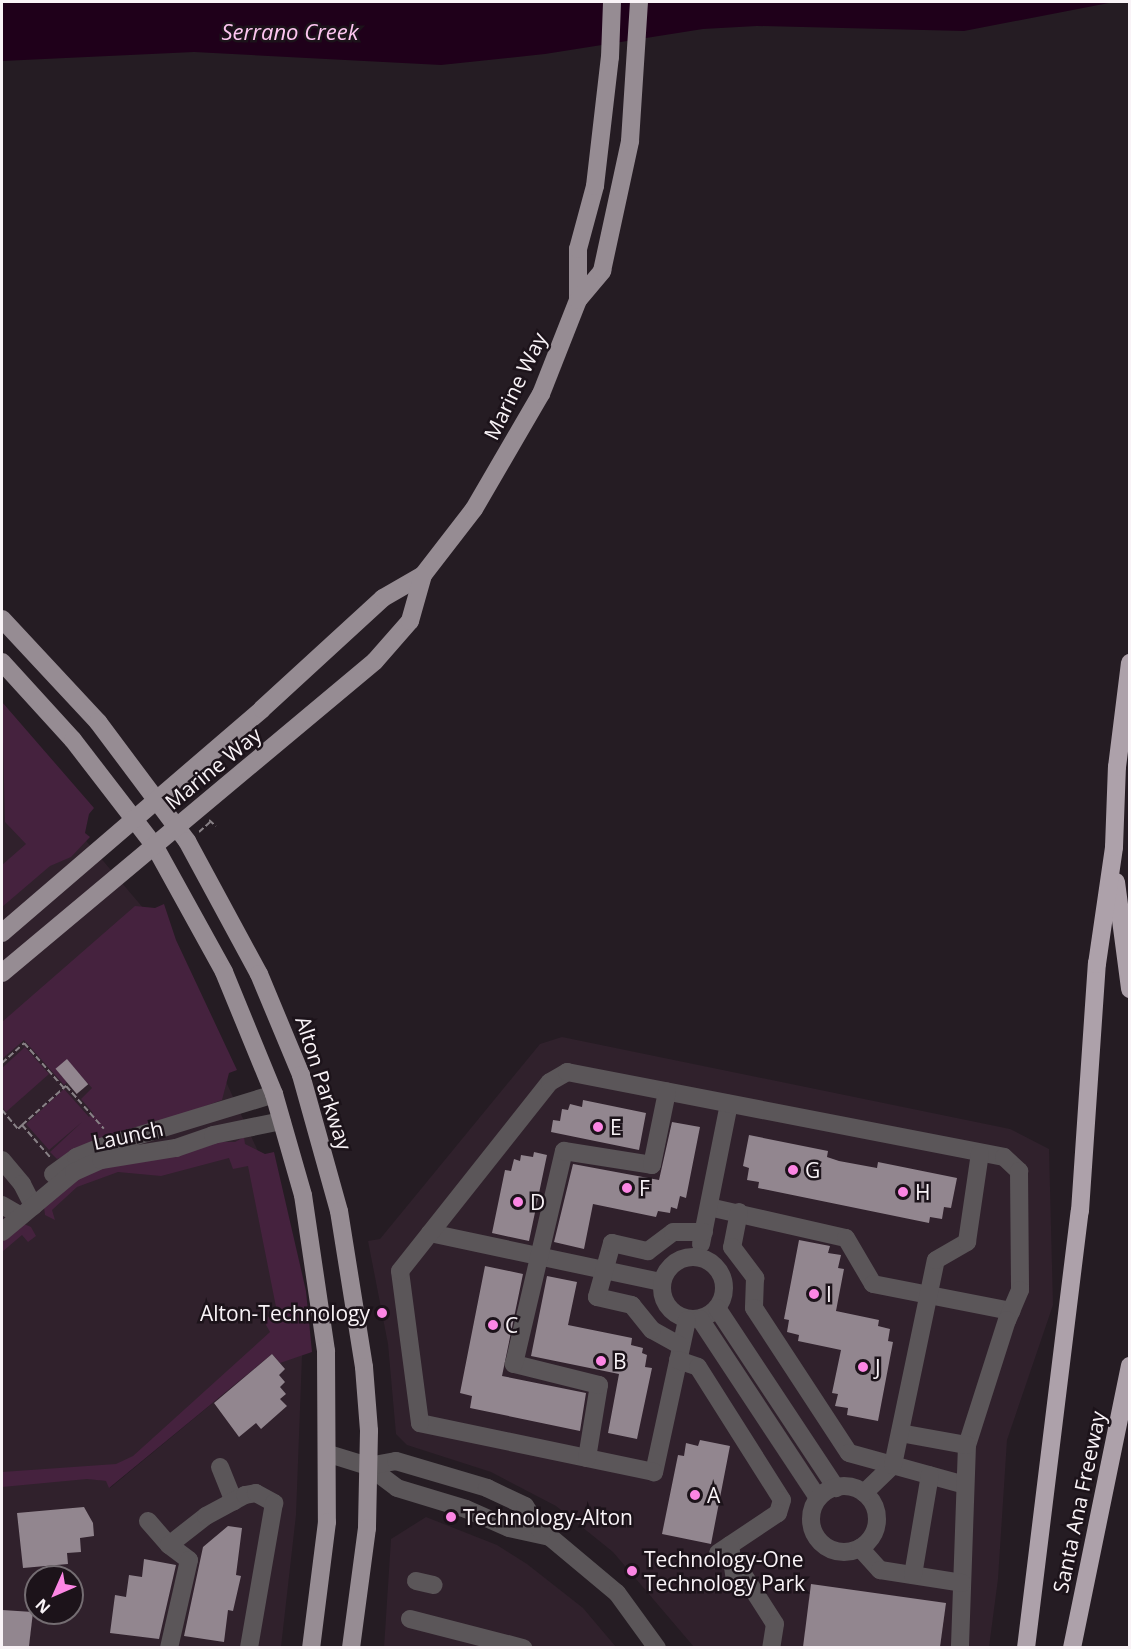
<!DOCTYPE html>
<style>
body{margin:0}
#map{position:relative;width:1131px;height:1649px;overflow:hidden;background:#251c23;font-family:"Open Sans",sans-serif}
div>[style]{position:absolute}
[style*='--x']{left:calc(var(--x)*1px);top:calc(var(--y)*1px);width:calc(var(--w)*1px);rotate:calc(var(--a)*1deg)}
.built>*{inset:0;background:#30212c}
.green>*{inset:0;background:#45223e}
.water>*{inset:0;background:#1f001a}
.building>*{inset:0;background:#92868f;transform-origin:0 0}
.path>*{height:2px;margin-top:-1px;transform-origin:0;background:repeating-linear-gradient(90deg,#888186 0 6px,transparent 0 9px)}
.minor>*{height:18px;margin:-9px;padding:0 9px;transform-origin:9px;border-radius:9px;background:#5b5659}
.minor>.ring{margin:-9px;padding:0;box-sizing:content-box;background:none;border:18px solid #5b5659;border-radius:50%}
.major>*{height:18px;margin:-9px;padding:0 9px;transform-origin:9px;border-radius:9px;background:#968c93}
.highway>*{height:18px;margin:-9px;padding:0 9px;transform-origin:9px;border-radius:9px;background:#ada1aa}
.dots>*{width:16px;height:16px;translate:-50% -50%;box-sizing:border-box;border:3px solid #1c131a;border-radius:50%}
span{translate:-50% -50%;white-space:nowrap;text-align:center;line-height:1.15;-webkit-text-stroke:5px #1c131a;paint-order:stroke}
.street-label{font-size:21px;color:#f9f3f7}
.poi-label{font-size:21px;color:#f9f3f7}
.left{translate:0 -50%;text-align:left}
.right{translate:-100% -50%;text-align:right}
.water-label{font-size:22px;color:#fdc6f0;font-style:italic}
.frame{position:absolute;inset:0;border:3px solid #f9f3f7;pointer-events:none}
.north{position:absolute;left:24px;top:1565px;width:60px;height:60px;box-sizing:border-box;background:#1c131a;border:2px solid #746d72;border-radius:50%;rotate:225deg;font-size:16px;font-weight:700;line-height:24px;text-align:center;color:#f9f3f7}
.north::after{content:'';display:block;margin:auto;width:21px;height:27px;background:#fc86e4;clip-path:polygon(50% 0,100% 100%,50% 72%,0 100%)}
</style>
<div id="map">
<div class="built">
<div style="clip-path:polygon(evenodd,2px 742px,150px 916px,262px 1160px,302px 1356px,296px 1515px,281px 1647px,2px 1647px,2px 742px,255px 1368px,110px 1488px,107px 1481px,90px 1479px,119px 1475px,255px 1368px,2px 742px,36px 1577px,72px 1577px,72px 1613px,36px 1613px,36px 1577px)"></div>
<div style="clip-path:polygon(562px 1037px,1010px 1129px,1049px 1149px,1053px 1305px,1007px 1440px,998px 1579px,989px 1647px,694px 1647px,613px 1552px,556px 1506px,491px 1472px,407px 1445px,396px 1434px,388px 1344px,368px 1241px,380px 1239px,540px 1044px)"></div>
<div style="clip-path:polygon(426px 1517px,497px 1545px,527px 1564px,583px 1608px,616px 1647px,384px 1648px,391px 1539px)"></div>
</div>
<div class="green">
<div style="clip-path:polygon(2px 702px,94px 808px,89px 814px,85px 833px,90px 837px,71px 857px,50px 866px,2px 907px,2px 865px,26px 844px,5px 822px)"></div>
<div style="clip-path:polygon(164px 904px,176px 940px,237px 1070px,229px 1073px,222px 1100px,57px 1159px,50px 1152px,82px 1122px,49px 1150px,26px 1124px,64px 1089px,89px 1117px,93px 1113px,81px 1099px,92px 1088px,67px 1060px,56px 1069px,67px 1082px,64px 1085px,24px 1040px,2px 1059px,2px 1022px,135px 906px,155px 908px)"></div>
<div style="clip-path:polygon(25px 1047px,49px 1074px,6px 1112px,2px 1107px,2px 1068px)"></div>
<div style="clip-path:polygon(244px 1137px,245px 1144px,265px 1154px,274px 1152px,306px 1291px,312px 1352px,280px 1363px,272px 1354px,109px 1488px,106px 1481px,87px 1479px,2px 1487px,2px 1472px,116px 1464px,133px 1456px,270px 1332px,266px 1325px,268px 1317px,278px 1317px,248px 1166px,233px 1169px,229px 1158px,161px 1176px,118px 1172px,77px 1187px,52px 1210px,55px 1220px,45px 1215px,44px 1207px,72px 1175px,215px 1142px,235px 1142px)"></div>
<div style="clip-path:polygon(22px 1223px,31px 1227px,36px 1236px,28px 1242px,22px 1235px,2px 1252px,2px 1234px)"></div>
</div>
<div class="water">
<div style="clip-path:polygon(2px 2px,1114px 2px,964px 31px,757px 26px,703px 29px,545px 54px,441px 65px,194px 52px,2px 61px)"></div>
</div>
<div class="building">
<div style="left:67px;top:1059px;width:33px;height:15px;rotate:50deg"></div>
<div style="clip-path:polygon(583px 1100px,646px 1113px,639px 1150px,551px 1132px,553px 1120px,560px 1121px,562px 1109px,568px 1110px,570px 1104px,582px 1107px)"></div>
<div style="clip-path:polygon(672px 1122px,700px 1127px,686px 1198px,680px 1196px,677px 1209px,671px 1207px,670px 1213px,658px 1211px,656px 1217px,593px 1204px,584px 1249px,554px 1242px,573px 1164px,659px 1180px)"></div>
<div style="clip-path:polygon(749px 1135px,828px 1151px,827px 1157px,839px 1161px,877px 1168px,878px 1162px,957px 1178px,951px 1208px,944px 1207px,942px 1219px,930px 1217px,929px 1223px,758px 1188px,759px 1182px,747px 1180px,749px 1168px,743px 1166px)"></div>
<div style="clip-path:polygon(534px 1152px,547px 1155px,529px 1241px,492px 1233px,505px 1170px,511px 1171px,514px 1159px,520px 1161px,521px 1155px,533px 1157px)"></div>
<div style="clip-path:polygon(799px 1240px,830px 1246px,828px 1253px,841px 1255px,838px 1268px,844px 1269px,836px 1311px,879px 1320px,878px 1326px,890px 1329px,888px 1341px,893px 1342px,878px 1421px,847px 1415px,848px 1408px,835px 1406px,838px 1394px,832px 1393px,841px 1350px,798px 1341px,799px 1335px,787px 1332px,789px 1320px,784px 1319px)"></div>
<div style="clip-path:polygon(485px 1266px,523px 1274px,502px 1376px,586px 1393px,580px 1431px,470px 1408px,472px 1396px,460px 1393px)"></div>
<div style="clip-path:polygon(547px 1276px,577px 1282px,568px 1325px,632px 1338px,631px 1345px,643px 1348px,642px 1353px,647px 1355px,645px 1367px,652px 1368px,637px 1439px,608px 1433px,619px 1374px,531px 1356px)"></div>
<div style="clip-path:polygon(272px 1354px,285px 1369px,279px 1375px,285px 1382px,280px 1387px,286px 1394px,280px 1399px,287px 1406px,261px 1429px,256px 1423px,239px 1437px,214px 1403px)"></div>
<div style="clip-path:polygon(700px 1440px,730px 1446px,711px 1544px,662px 1534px,678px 1455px,684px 1456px,686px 1443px,698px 1446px)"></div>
<div style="clip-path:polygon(84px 1507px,93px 1523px,94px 1536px,80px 1538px,81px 1552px,67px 1553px,68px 1564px,23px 1568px,17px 1513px)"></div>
<div style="clip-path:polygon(228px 1526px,242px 1528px,236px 1575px,241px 1576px,233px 1611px,228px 1610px,224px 1642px,184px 1636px,203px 1547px)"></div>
<div style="clip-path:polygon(144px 1559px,176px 1565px,159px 1639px,110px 1633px,115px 1595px,126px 1597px,129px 1575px,142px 1577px)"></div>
<div style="clip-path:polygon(811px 1584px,946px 1603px,940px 1647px,803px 1647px)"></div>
<div style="clip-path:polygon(2px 1610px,33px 1612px,29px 1646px,2px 1647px)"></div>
</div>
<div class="path">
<div style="--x:209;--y:820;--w:9;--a:41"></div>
<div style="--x:199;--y:832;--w:15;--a:-42"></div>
<div style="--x:2;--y:1063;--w:30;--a:-42"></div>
<div style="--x:24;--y:1043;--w:60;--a:48.4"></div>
<div style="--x:2;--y:1110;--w:25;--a:50"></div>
<div style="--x:18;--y:1129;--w:6;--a:-45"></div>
<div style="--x:22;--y:1125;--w:43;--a:48.8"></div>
<div style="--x:22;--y:1125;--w:59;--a:-41.6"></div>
<div style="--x:66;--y:1086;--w:57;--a:48.5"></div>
</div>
<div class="minor">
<div style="--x:2;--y:1160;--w:31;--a:50"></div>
<div style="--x:22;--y:1184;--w:25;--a:63"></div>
<div style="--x:53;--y:1174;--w:29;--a:-36"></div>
<div style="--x:76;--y:1157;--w:27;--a:-22"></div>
<div style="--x:101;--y:1147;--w:181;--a:-17"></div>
<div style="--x:2;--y:1205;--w:22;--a:30"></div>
<div style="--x:709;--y:1207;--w:140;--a:12.8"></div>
<div style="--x:846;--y:1238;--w:53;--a:59.6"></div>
<div style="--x:873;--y:1284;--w:141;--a:11.1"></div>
<div style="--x:739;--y:1212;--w:36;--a:101"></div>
<div style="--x:732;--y:1247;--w:39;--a:53"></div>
<div style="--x:755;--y:1278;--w:30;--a:92"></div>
<div style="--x:754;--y:1308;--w:173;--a:56.8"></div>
<div style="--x:849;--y:1453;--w:120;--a:15.4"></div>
<div style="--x:2;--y:1232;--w:94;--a:-39.8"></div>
<div style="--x:74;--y:1172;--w:30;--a:-24"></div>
<div style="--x:101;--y:1160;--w:76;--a:-9.1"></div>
<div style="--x:176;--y:1148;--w:39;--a:-19"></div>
<div style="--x:213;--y:1135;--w:70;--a:-11.5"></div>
<div style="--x:430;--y:1233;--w:236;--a:12"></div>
<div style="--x:701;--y:1244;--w:143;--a:-78.7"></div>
<div class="ring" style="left:662px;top:1257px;width:44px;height:44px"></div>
<div style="--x:717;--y:1308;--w:216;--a:56.5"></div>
<div style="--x:700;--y:1319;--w:214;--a:56.6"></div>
<div style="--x:687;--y:1320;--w:156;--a:102.2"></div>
<div style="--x:654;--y:1472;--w:239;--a:-168.2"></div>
<div style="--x:420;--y:1423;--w:153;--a:-97.5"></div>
<div style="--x:400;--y:1271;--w:241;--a:-51.6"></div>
<div style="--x:550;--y:1082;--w:20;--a:-30"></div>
<div style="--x:567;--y:1072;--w:445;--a:11"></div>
<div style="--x:1004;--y:1157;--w:21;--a:43"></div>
<div style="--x:1019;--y:1171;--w:119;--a:89.5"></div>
<div style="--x:1020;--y:1290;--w:33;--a:113"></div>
<div style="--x:1007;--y:1320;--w:131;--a:107.7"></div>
<div style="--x:967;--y:1445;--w:203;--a:92"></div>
<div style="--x:681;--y:1346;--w:33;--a:-151"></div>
<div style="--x:652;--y:1330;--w:32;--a:-129"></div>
<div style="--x:632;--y:1305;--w:36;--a:-167"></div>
<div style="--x:597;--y:1297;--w:56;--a:-74.5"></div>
<div style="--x:612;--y:1243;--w:37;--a:13"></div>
<div style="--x:648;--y:1251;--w:31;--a:-37"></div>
<div style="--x:673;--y:1232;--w:31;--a:0"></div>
<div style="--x:678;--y:1360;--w:21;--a:19"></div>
<div style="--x:698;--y:1367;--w:157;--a:57.7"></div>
<div style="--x:782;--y:1500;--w:14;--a:107"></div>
<div style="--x:778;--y:1513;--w:72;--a:146.3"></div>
<div style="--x:900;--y:1433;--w:68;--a:10.2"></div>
<div style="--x:329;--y:1454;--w:41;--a:17.1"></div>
<div style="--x:368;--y:1466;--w:36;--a:37"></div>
<div style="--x:397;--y:1488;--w:72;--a:16.9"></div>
<div style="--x:466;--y:1509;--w:47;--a:23.8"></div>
<div style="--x:509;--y:1528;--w:42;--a:12.4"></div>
<div style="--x:550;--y:1537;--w:87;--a:39.9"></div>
<div style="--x:617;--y:1593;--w:68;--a:54"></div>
<div style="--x:587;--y:1458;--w:74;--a:-80.7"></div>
<div style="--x:599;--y:1385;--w:88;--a:-166.1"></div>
<div style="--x:514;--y:1364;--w:219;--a:-76.8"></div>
<div style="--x:564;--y:1151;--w:89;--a:9"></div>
<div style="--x:652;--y:1165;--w:75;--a:-78.4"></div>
<div style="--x:368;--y:1466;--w:28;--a:-10"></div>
<div style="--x:396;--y:1461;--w:95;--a:16.5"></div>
<div style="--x:487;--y:1488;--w:42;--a:25.3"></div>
<div style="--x:525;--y:1506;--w:31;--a:57"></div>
<div style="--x:220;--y:1467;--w:37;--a:68"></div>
<div class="ring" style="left:811px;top:1486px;width:48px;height:48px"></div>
<div style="--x:864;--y:1493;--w:40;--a:-44"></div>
<div style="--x:893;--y:1465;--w:209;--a:-78.2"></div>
<div style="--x:936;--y:1260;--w:36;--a:-30"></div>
<div style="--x:967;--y:1242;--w:90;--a:-81.7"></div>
<div style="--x:148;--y:1521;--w:32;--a:49"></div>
<div style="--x:169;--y:1545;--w:25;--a:37"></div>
<div style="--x:189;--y:1560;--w:90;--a:102.8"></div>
<div style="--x:169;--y:1545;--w:47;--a:-38.1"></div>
<div style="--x:206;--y:1516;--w:44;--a:-28.3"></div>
<div style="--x:245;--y:1495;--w:11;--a:-10"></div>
<div style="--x:256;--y:1493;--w:21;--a:29"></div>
<div style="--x:274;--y:1503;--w:147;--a:99.8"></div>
<div style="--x:730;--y:1545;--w:35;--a:82"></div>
<div style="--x:860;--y:1548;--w:30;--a:48"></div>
<div style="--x:880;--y:1570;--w:83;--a:9"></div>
<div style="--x:743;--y:1574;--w:59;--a:57.4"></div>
<div style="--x:775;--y:1624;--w:24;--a:99"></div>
<div style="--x:913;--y:1575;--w:101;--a:-80.4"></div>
<div style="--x:416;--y:1581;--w:18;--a:13"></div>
<div style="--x:410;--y:1619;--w:117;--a:14.4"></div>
</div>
<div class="major">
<div style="--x:578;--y:300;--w:51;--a:-90"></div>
<div style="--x:578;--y:249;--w:65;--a:-74.9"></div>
<div style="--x:595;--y:186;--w:130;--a:-83.4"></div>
<div style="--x:610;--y:57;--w:55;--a:-87.9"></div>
<div style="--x:2;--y:619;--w:141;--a:47"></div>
<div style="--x:98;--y:722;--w:149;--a:53.2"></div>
<div style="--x:187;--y:841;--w:151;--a:61.6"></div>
<div style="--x:259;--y:974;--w:109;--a:67.4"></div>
<div style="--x:301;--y:1075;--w:141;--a:74.4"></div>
<div style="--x:339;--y:1211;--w:158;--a:80.9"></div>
<div style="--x:364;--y:1367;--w:64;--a:85.5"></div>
<div style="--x:369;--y:1431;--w:97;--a:91.2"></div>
<div style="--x:367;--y:1528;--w:121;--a:97.6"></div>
<div style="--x:2;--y:662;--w:105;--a:47.7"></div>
<div style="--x:73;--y:740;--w:133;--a:52.4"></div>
<div style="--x:154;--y:845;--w:145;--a:61.1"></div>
<div style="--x:224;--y:972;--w:132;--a:67.7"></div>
<div style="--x:274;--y:1094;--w:105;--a:74"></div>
<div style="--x:303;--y:1195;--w:158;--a:81.6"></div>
<div style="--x:326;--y:1351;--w:171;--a:89.7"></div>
<div style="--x:327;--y:1522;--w:127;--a:97.2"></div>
<div style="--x:2;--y:933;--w:343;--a:-40.7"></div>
<div style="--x:262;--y:709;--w:164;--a:-42.5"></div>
<div style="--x:383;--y:598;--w:46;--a:-29.9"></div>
<div style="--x:423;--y:575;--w:83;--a:-52.3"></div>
<div style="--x:474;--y:509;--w:133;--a:-59.8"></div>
<div style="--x:541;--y:394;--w:101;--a:-68.5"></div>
<div style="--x:578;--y:300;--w:38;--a:-50"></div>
<div style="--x:602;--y:271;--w:133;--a:-77.8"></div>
<div style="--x:630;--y:141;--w:139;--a:-86.3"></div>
<div style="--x:2;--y:973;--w:486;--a:-39.9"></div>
<div style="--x:375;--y:661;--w:53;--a:-48.8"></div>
<div style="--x:410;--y:621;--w:48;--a:-74.2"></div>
</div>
<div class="highway">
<div style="--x:1116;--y:882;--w:108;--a:82.5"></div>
<div style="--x:1026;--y:1648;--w:440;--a:-83"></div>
<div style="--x:1080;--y:1211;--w:248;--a:-86.1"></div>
<div style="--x:1097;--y:964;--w:118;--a:-81.7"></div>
<div style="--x:1114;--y:847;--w:80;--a:-87.9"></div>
<div style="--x:1117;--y:767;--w:105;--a:-82.9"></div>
<div style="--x:1072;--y:1648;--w:288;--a:-78.4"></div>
</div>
<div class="dots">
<div style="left:598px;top:1127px;background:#fc86e4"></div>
<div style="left:793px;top:1170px;background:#fc86e4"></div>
<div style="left:627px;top:1188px;background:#fc86e4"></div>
<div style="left:903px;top:1192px;background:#fc86e4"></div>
<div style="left:518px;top:1202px;background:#fc86e4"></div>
<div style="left:814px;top:1294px;background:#fc86e4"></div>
<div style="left:382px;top:1313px;background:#fc86e4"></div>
<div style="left:493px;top:1325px;background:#fc86e4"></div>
<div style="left:601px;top:1361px;background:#fc86e4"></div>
<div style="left:863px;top:1367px;background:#fc86e4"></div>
<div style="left:695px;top:1495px;background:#fc86e4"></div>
<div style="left:451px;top:1517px;background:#fc86e4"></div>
<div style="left:632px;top:1571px;background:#fc86e4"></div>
</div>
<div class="street-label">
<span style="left:515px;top:386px;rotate:-64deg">Marine Way</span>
<span style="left:213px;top:768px;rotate:-39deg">Marine Way</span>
<span style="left:324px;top:1083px;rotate:72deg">Alton Parkway</span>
<span style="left:128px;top:1135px;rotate:-12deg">Launch</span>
<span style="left:1079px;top:1502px;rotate:-78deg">Santa Ana Freeway</span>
</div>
<div class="poi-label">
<span class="left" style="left:610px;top:1127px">E</span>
<span class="left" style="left:805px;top:1170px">G</span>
<span class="left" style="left:639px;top:1188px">F</span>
<span class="left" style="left:915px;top:1192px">H</span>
<span class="left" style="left:530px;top:1202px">D</span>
<span class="left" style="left:826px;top:1294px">I</span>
<span class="right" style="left:370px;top:1313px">Alton-Technology</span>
<span class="left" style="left:505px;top:1325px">C</span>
<span class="left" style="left:613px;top:1361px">B</span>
<span class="left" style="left:875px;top:1367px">J</span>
<span class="left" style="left:707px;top:1495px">A</span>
<span class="left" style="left:463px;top:1517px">Technology-Alton</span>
<span class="left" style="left:644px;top:1571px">Technology-One<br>Technology Park</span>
</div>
<div class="water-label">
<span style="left:290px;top:32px">Serrano Creek</span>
</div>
<div class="frame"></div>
<div class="north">N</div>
</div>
